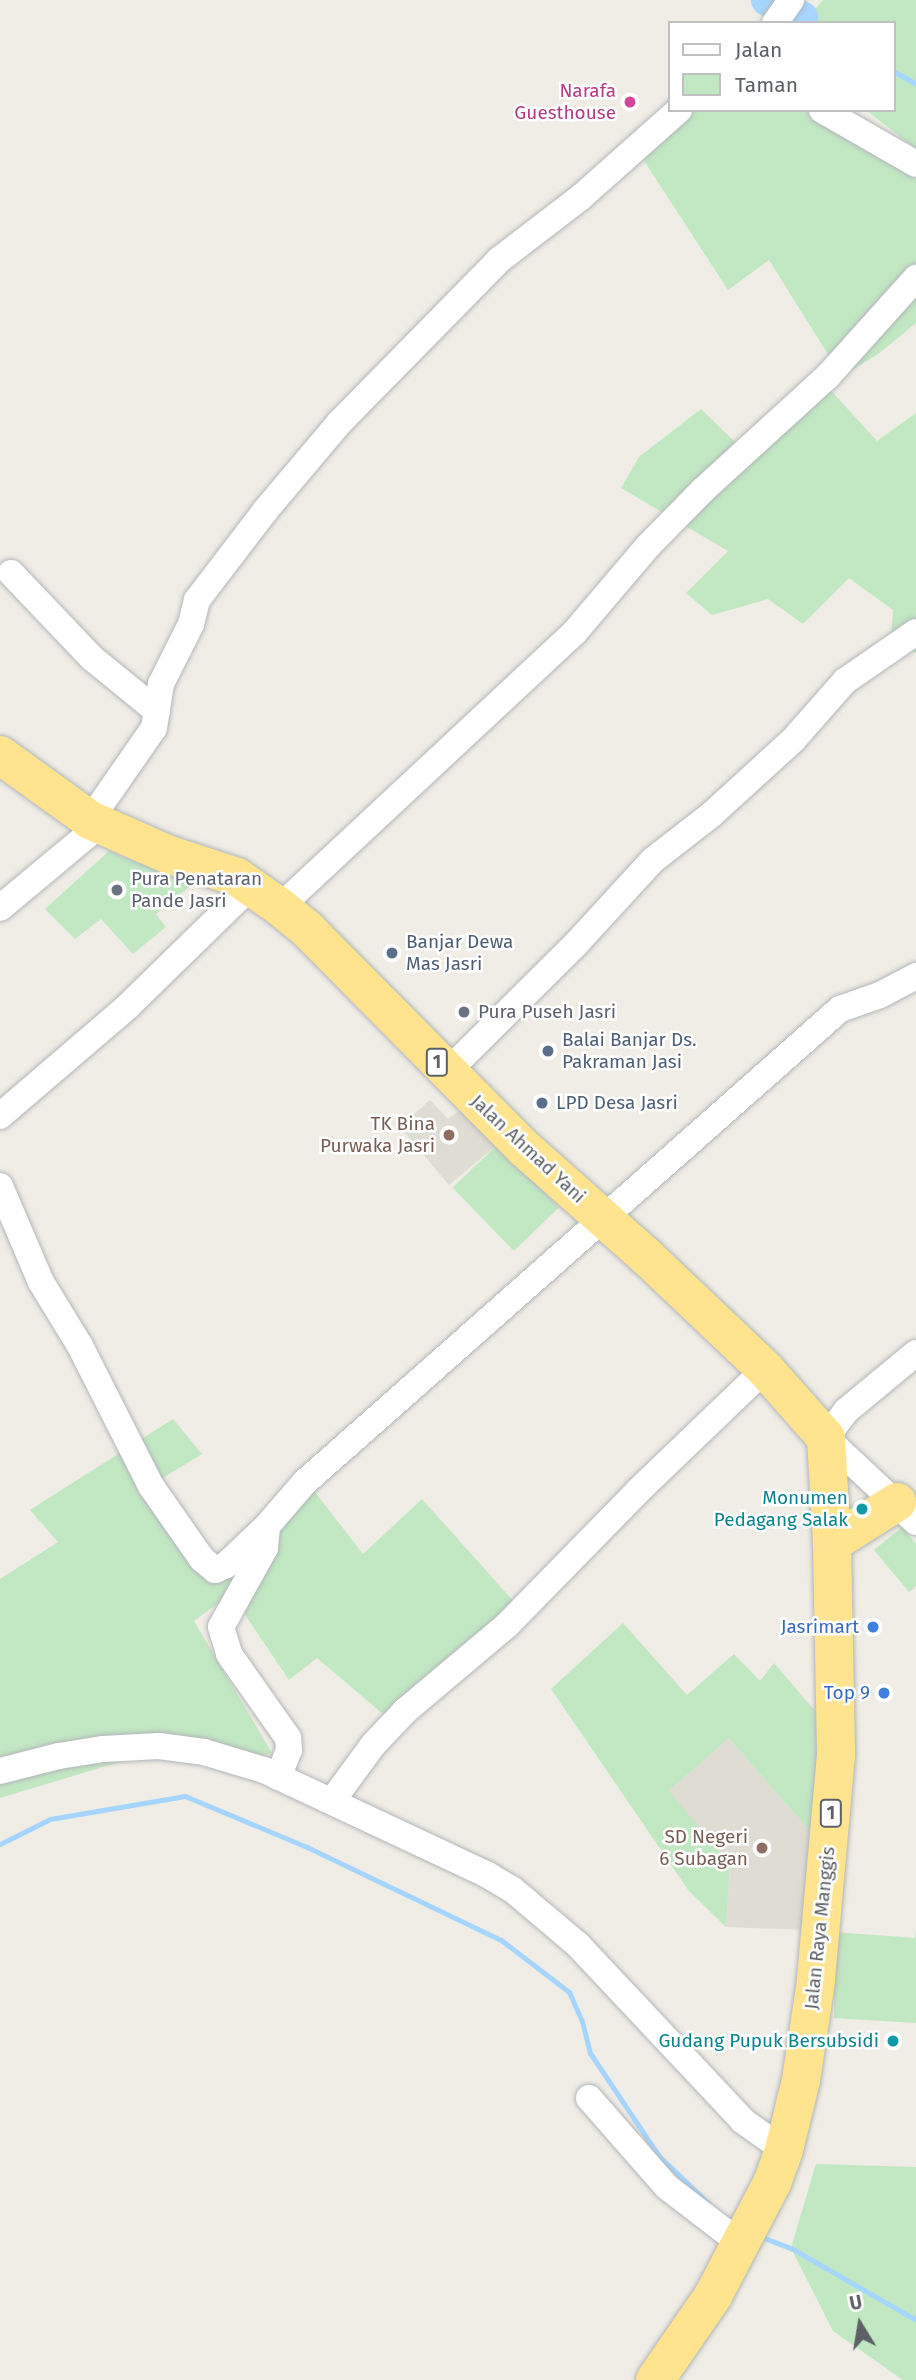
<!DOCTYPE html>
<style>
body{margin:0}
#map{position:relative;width:916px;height:2380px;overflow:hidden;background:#efede5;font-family:"Fira Sans",sans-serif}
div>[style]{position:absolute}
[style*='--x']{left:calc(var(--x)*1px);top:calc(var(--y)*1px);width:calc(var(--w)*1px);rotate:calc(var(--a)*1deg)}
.education>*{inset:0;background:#dfdcd3}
.green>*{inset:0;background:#c2e7c3;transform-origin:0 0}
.stream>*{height:5px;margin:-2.5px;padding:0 2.5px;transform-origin:2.5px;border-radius:2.5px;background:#a6d6ff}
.river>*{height:32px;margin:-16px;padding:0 16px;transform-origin:16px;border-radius:16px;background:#a6d6ff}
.roads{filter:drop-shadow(0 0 2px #b3b6ba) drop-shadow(0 0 2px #b3b6ba)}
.minor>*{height:26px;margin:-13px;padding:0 13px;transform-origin:13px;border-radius:13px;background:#fff}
.highway>*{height:38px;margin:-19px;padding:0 19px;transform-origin:19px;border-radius:19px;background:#fee48e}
.dots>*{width:19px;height:19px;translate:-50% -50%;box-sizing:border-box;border:4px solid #fff;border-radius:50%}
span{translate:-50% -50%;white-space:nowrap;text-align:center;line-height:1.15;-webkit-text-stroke:5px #fff;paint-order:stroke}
.shield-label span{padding:2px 5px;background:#fff;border:2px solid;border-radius:5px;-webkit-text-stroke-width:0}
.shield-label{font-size:18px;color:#5d6166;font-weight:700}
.hotel-label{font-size:19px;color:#b23c85}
.right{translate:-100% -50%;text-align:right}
.worship-label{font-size:19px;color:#5b616d}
.left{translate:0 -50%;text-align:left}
.service-label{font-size:19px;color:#4e5e75}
.education-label{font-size:19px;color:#785e54}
.street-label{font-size:19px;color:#5d6166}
.culture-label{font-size:19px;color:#0d838f}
.shop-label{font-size:19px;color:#366cbe}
.legend{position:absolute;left:668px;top:21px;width:228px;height:91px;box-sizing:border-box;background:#fff;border:2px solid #bec0c2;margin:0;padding:9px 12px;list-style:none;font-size:21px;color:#5d6166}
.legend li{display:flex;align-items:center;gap:14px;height:35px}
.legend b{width:35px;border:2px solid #bec0c2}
.north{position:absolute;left:825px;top:2289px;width:70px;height:70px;-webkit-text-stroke:5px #fff;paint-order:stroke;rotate:349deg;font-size:19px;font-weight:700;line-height:28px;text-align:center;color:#5d6166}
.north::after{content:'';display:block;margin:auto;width:24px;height:32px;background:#5d6166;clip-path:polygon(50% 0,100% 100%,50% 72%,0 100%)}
</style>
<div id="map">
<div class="education">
<div style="clip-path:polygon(430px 1100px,448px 1119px,464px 1107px,498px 1144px,449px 1185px,400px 1127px)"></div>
<div style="clip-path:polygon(729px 1738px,810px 1831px,808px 1930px,726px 1927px,730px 1864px,668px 1792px)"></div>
</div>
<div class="green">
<div style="clip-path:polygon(823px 0,916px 0,916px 149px,866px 110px,893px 110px,893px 23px,803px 23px)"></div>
<div style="clip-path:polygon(695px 110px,826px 110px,916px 165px,916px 323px,877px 355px,826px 385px,877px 441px,916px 413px,916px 653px,891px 639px,893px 610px,849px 578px,803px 624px,768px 599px,712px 615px,686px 593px,728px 551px,621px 488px,639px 457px,701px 409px,740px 447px,829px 356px,769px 260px,728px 290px,639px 153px)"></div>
<div style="clip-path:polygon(109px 851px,192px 885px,156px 914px,166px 927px,133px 954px,101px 919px,75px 939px,45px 909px)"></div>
<div style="left:498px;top:1144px;width:88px;height:63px;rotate:46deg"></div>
<div style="clip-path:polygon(173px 1419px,202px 1454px,153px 1484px,213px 1565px,308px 1483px,363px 1554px,422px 1499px,525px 1614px,389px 1719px,317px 1658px,289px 1680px,231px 1594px,194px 1621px,272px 1753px,220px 1766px,140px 1756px,0 1798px,0 1579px,58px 1542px,30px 1510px)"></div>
<div style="clip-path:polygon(902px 1527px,916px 1544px,916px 1586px,909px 1592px,874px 1550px)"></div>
<div style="clip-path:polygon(623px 1623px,687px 1695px,734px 1654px,760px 1681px,774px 1663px,834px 1733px,836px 1829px,810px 1831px,729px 1738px,669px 1791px,730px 1864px,726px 1927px,689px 1891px,551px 1689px)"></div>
<div style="clip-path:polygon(916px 1930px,916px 2023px,834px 2018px,834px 1932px,915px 1938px)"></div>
<div style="clip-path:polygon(816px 2164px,916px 2167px,916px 2380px,903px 2380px,833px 2331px,791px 2248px)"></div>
</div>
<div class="stream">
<div style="--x:802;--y:17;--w:11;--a:34"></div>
<div style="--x:893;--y:71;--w:26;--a:29"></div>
<div style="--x:0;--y:1844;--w:56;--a:-26.6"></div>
<div style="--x:50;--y:1819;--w:137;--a:-9.7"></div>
<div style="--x:185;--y:1796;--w:132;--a:22.7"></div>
<div style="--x:307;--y:1847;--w:215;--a:25.6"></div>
<div style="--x:501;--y:1940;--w:86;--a:37.4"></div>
<div style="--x:569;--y:1992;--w:32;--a:66"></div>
<div style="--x:582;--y:2021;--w:33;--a:76"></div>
<div style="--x:590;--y:2053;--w:124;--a:56.2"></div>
<div style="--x:659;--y:2156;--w:68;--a:43.8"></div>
<div style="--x:759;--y:2236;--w:34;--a:21"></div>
<div style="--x:791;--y:2248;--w:144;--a:29.9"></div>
</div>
<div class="river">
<div style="--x:767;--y:0;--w:39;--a:26"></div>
</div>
<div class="roads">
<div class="minor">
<div style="--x:775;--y:23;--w:28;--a:-55"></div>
<div style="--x:822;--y:110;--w:108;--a:29.9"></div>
<div style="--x:11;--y:573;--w:117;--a:46.4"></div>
<div style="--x:92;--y:658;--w:84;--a:39.2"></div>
<div style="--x:90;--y:820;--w:112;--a:-55.2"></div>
<div style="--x:154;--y:728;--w:45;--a:-81"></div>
<div style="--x:161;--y:684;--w:67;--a:-63.4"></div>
<div style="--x:191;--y:624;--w:25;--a:-76"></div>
<div style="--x:197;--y:600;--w:112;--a:-52.6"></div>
<div style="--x:265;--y:511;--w:115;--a:-49.9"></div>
<div style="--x:339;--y:423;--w:228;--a:-45.5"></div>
<div style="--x:499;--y:260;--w:103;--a:-37.5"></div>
<div style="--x:581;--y:197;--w:131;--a:-41.6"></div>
<div style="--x:280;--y:907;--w:402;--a:-43"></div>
<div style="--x:574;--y:633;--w:114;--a:-49.6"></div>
<div style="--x:648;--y:546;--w:78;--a:-45.5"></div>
<div style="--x:703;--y:490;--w:169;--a:-42.4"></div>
<div style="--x:828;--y:376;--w:132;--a:-48.1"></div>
<div style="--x:0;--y:908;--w:133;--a:-39.8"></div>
<div style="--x:447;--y:1072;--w:180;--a:-44.8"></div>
<div style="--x:575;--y:945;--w:115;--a:-47.5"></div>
<div style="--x:653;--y:860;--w:75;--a:-37.9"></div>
<div style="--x:712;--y:814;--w:110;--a:-42.4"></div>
<div style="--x:793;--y:740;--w:79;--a:-48.6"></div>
<div style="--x:845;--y:681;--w:86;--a:-34.6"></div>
<div style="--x:0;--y:1116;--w:167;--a:-40.6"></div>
<div style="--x:127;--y:1007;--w:173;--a:-44.3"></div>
<div style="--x:0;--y:1186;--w:104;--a:66.9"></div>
<div style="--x:41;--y:1282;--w:75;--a:58.6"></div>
<div style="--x:80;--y:1346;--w:157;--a:63.1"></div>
<div style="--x:151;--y:1486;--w:89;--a:55.1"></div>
<div style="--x:202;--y:1559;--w:17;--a:40"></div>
<div style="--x:215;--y:1570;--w:12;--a:-24"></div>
<div style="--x:226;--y:1565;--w:57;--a:-43.6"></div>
<div style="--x:267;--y:1526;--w:58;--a:-49.2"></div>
<div style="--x:305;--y:1482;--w:714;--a:-41.48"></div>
<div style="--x:840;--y:1009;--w:42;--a:-19.3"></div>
<div style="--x:880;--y:995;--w:41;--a:-27.8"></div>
<div style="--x:916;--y:1353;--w:91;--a:140.4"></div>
<div style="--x:846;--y:1411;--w:34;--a:127"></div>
<div style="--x:826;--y:1438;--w:123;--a:43"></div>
<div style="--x:267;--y:1526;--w:22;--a:95"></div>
<div style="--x:265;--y:1548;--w:90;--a:119.1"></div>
<div style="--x:221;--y:1627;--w:28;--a:73"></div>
<div style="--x:229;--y:1654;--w:103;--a:54.9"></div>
<div style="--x:288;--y:1738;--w:12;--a:85"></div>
<div style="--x:289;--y:1750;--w:29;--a:112"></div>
<div style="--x:0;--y:1771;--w:61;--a:-14.3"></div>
<div style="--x:59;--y:1756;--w:45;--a:-9"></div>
<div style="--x:103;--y:1749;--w:56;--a:-3.1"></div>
<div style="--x:159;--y:1746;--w:45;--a:7.6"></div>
<div style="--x:204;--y:1752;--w:63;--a:16.7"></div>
<div style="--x:264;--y:1770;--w:245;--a:25.1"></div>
<div style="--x:486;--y:1874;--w:31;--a:31"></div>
<div style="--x:513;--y:1890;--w:85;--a:40.2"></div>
<div style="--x:578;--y:1945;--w:241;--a:46.8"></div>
<div style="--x:743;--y:2121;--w:50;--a:35.3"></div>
<div style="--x:332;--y:1801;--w:69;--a:-53.8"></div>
<div style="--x:373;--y:1745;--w:47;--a:-46.7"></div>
<div style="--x:405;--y:1711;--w:133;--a:-40.1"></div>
<div style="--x:507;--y:1625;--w:187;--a:-45.6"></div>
<div style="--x:638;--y:1491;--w:176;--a:-43.8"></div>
<div style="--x:589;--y:2098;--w:118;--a:48.8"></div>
<div style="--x:667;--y:2187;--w:92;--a:37.5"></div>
</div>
<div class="highway">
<div style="--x:0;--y:755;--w:111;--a:35.8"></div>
<div style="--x:90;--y:820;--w:84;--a:23.8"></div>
<div style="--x:167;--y:854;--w:74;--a:18.2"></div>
<div style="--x:237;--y:877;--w:52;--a:34.9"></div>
<div style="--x:280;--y:907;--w:36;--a:39"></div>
<div style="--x:308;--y:930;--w:308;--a:45.3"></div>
<div style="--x:525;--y:1149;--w:162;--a:41.5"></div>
<div style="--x:646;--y:1256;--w:164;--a:43.5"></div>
<div style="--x:765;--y:1369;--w:92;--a:48.5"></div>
<div style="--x:826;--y:1438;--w:105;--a:86.7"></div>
<div style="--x:832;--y:1543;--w:212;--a:88.9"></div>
<div style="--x:836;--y:1755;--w:227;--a:95.1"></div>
<div style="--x:816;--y:1981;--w:100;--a:98.6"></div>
<div style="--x:801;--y:2080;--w:72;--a:103.7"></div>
<div style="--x:784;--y:2150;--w:35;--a:110"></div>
<div style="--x:772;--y:2183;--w:127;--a:117.6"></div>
<div style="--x:713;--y:2296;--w:102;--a:124.6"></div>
<div style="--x:832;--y:1543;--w:77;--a:-32.2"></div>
</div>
</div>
<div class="dots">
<div style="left:630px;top:102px;background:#d1479c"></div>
<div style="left:117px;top:890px;background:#6b7280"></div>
<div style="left:392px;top:953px;background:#5c6f8a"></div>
<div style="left:464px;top:1012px;background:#6b7280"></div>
<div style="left:548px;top:1051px;background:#5c6f8a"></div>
<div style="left:542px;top:1103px;background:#5c6f8a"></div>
<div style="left:449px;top:1135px;background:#8d6e63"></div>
<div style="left:862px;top:1509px;background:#0f9aa8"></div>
<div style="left:873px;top:1627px;background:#3f7fe0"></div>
<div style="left:884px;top:1693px;background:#3f7fe0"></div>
<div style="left:762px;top:1848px;background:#8d6e63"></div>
<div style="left:893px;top:2041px;background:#0f9aa8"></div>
</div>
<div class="shield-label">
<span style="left:437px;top:1062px">1</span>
<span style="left:831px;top:1813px">1</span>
</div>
<div class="hotel-label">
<span class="right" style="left:616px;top:102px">Narafa<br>Guesthouse</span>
</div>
<div class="worship-label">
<span class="left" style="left:131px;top:890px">Pura Penataran<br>Pande Jasri</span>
<span class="left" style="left:478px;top:1012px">Pura Puseh Jasri</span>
</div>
<div class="service-label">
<span class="left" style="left:406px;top:953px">Banjar Dewa<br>Mas Jasri</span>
<span class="left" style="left:562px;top:1051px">Balai Banjar Ds.<br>Pakraman Jasi</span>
<span class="left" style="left:556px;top:1103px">LPD Desa Jasri</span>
</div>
<div class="education-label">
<span class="right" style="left:435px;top:1135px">TK Bina<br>Purwaka Jasri</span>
<span class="right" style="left:748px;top:1848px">SD Negeri<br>6 Subagan</span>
</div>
<div class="street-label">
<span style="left:528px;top:1149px;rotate:43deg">Jalan Ahmad Yani</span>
<span style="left:820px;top:1928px;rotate:-84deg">Jalan Raya Manggis</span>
</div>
<div class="culture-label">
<span class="right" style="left:848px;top:1509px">Monumen<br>Pedagang Salak</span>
<span class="right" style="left:879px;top:2041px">Gudang Pupuk Bersubsidi</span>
</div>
<div class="shop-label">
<span class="right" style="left:859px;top:1627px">Jasrimart</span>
<span class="right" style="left:870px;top:1693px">Top 9</span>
</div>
<ul class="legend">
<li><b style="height:9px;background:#fff"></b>Jalan</li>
<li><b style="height:19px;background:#c2e7c3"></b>Taman</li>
</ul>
<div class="north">U</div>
</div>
